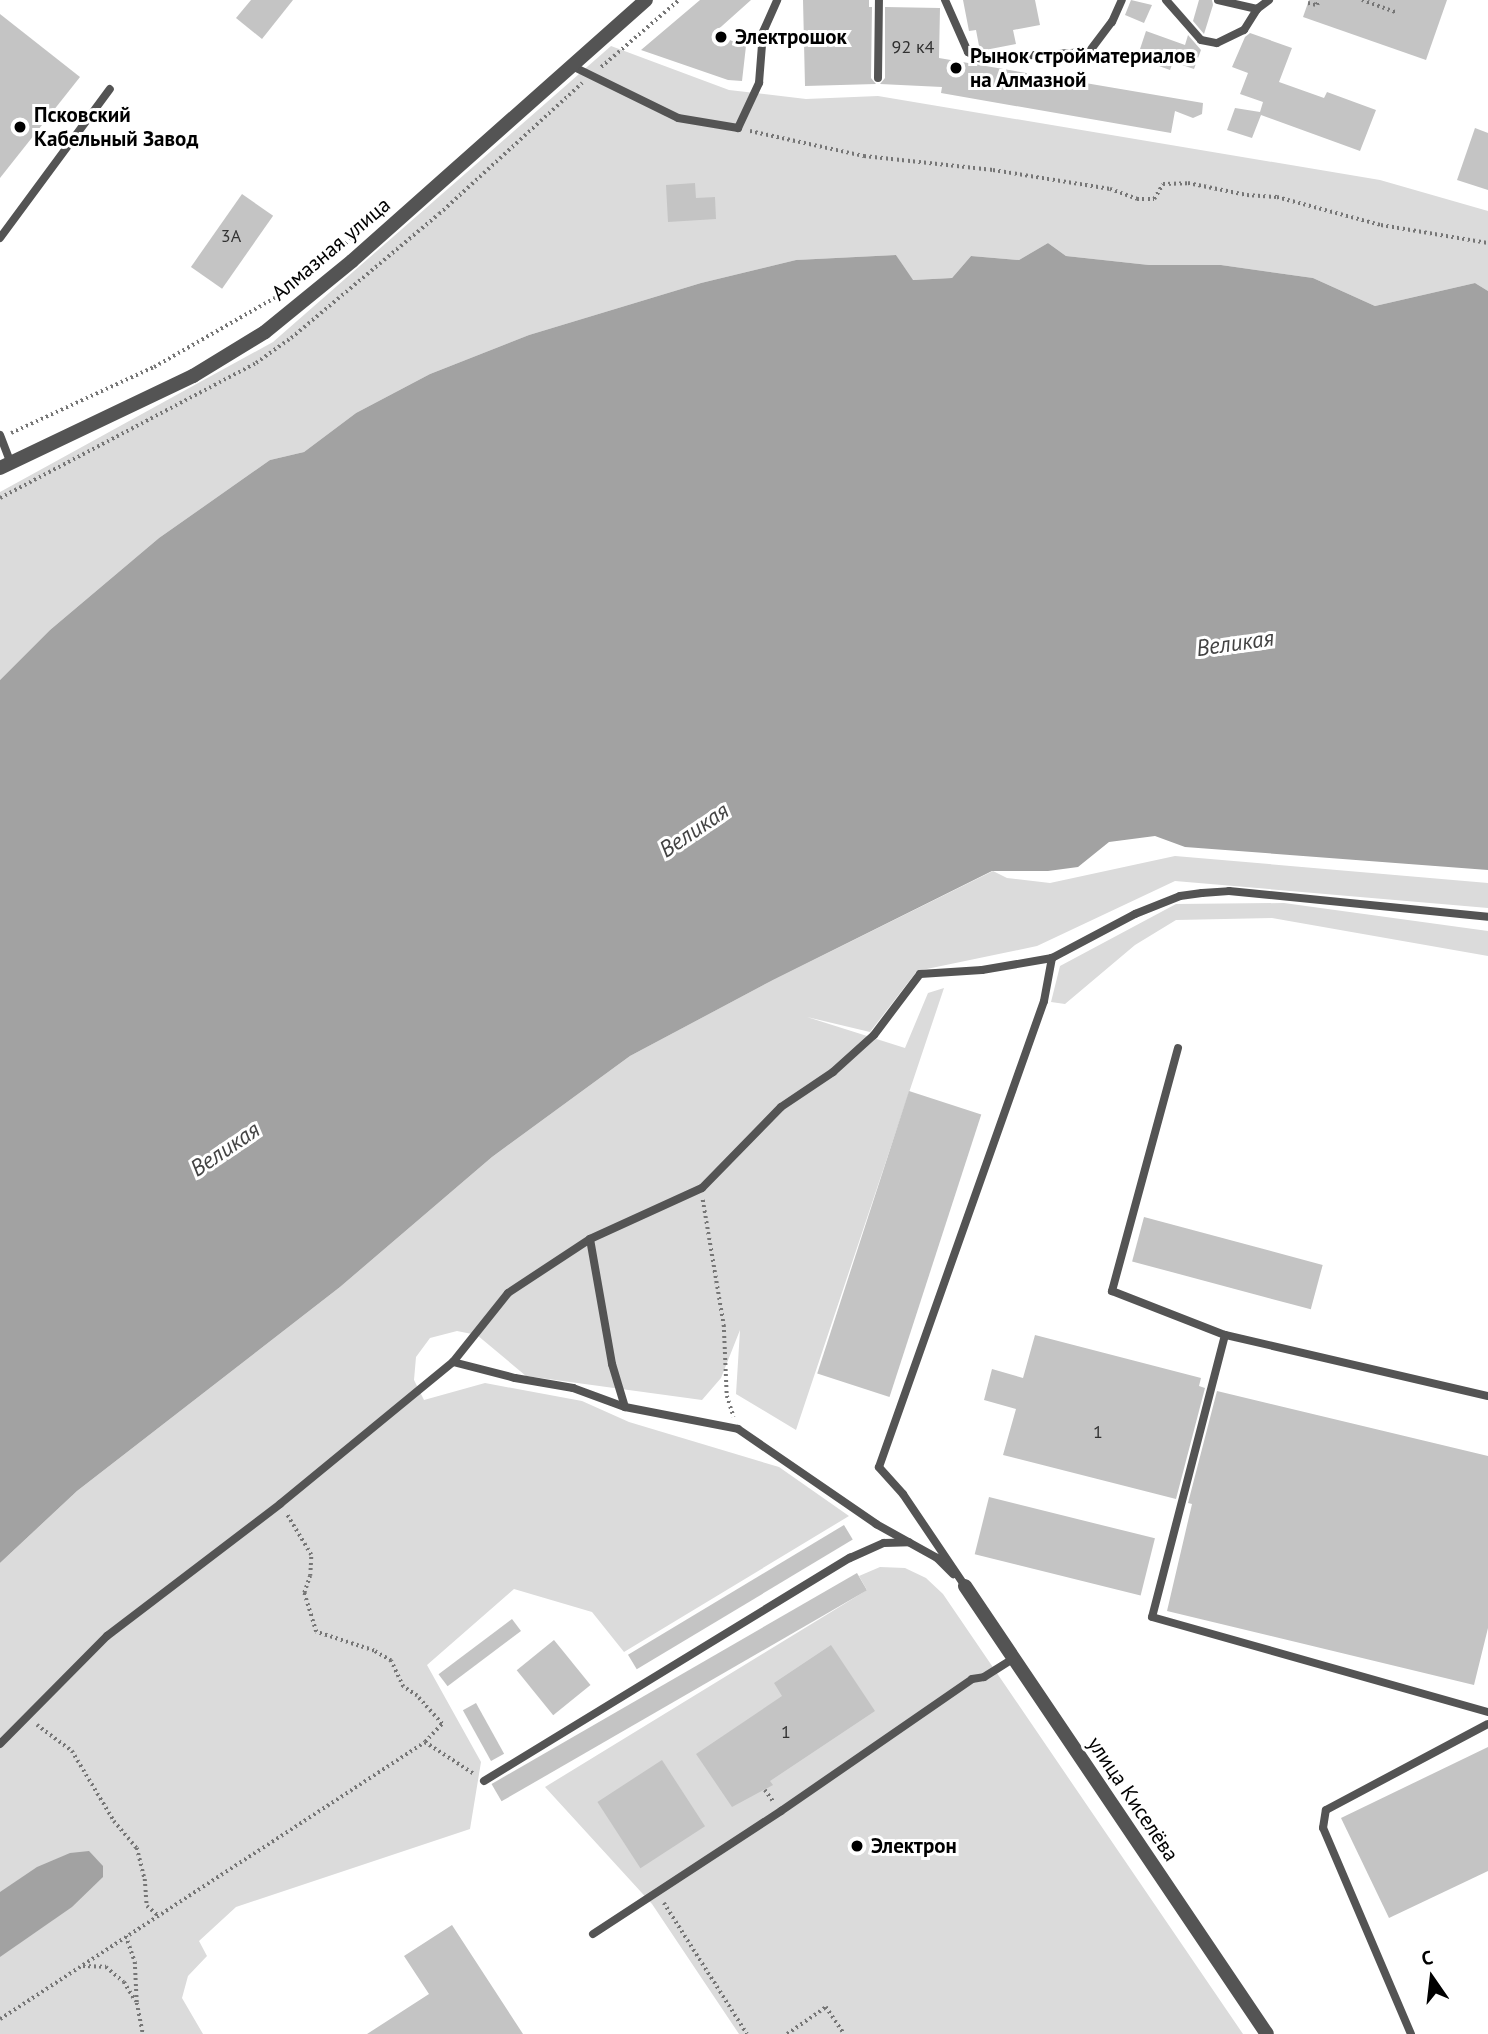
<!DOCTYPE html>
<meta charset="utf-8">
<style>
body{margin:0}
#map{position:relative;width:1488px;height:2034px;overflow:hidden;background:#fff;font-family:"PT Sans",sans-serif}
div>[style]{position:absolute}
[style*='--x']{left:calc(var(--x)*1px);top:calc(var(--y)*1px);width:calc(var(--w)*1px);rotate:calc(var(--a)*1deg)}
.green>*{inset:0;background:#dbdbdb}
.water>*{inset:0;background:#a2a2a2}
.building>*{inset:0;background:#c4c4c4;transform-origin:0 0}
.path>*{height:3.5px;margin-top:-1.75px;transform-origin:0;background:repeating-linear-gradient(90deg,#767676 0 2px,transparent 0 5.5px)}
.lane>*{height:8px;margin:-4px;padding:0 4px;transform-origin:4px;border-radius:4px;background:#545454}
.street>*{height:14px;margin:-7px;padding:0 7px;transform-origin:7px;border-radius:7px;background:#545454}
.dots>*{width:19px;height:19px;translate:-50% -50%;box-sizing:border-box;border:4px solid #fff;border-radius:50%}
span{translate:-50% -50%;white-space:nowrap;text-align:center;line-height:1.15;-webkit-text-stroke:6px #fff;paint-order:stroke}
.number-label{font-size:18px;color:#313131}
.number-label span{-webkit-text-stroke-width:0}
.poi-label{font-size:21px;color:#000;font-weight:700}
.left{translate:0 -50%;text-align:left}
.street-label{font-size:21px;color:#000}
.water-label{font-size:23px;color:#434343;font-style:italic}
.north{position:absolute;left:1397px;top:1943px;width:70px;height:70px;-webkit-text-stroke:5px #fff;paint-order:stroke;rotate:346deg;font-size:19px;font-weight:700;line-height:28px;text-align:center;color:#000}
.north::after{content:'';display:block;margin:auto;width:24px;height:32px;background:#000;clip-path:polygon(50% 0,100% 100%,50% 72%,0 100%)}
</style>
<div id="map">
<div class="green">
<div style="clip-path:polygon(611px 46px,729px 90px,806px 99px,878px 96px,1380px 180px,1488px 211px,1488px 291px,1475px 283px,1375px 306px,1313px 278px,1221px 265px,1149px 265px,1066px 256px,1048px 243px,1019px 260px,971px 256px,952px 278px,912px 280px,896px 255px,796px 260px,701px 283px,529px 335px,430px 374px,356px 413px,304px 452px,270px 460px,159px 538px,50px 630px,0 680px,0 492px,273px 342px)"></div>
<div style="clip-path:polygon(1175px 856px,1488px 883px,1488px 908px,1175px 881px,1037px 946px,917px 971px,870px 1032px,807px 1017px,905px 1048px,928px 993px,944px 988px,796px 1430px,736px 1394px,740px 1330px,721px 1378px,702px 1400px,526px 1376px,477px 1335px,457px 1331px,430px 1338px,416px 1357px,414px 1380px,424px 1400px,485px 1383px,582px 1401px,629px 1422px,779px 1467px,849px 1516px,624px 1652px,592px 1612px,514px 1589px,427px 1665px,481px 1762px,470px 1829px,236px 1907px,199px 1941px,207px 1956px,188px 1976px,182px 1998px,203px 2034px,0 2034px,0 1563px,77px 1491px,340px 1287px,492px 1157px,630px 1056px,773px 980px,993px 871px,1007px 878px,1050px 883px)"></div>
<div style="clip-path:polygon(1284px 903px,1488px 931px,1488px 956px,1272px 918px,1176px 920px,1135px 945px,1065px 1004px,1051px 1002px,1060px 966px,1176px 904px)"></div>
<div style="clip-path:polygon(880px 1567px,905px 1568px,926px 1578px,943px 1594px,1243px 2034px,739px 2034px,652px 1904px,545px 1787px,867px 1590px,859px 1576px)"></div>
</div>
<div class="water">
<div style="clip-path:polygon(1048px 243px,1066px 256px,1149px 265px,1221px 265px,1313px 278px,1375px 306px,1475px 283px,1488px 291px,1488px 870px,1185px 847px,1155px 836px,1109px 842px,1078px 867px,1048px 871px,992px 871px,773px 980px,630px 1056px,492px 1157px,340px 1287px,77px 1491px,0 1563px,0 680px,50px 630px,159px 538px,270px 460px,304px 452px,356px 413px,430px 374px,529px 335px,701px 283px,796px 260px,896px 255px,913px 280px,952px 278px,971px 256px,1019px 260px)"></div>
<div style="clip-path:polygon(89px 1851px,103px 1866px,103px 1877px,72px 1907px,0 1957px,0 1892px,37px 1867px,70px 1853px)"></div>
</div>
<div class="building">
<div style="clip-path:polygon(251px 0,293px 0,262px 39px,236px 18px)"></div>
<div style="clip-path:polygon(700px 0,751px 0,713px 34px,746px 46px,742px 81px,728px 80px,641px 50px)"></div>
<div style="clip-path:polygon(803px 0,869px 0,869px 7px,872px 7px,871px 78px,876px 84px,805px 86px)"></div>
<div style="clip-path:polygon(963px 0,1035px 0,1040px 25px,1013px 30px,1016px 44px,980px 51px,976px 30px,969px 31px)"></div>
<div style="clip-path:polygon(1131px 0,1152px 5px,1144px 23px,1125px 15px)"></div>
<div style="clip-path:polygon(1199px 0,1212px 0,1213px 5px,1204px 34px,1193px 21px)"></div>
<div style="clip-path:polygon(1309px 0,1447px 0,1426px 60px,1303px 17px)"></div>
<div style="clip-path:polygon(885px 7px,940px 8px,939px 58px,1203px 103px,1202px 114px,1193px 118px,1175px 111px,1171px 133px,941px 93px,942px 87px,880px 84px,885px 78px)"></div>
<div style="clip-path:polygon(0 14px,80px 77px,0 178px)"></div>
<div style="clip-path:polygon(1146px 31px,1185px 45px,1188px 35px,1201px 50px,1194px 69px,1173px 62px,1170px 70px,1137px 58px)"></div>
<div style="clip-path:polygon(1250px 33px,1292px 48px,1279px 82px,1324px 98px,1327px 92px,1376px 110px,1360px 151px,1261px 115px,1252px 138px,1227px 130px,1235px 108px,1260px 112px,1263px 102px,1240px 94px,1248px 73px,1232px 67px,1245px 37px)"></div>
<div style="clip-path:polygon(1475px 128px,1488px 133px,1488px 190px,1457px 180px)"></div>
<div style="clip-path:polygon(695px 183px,696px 198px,715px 197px,716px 219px,668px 222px,666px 185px)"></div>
<div style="left:242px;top:194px;width:38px;height:89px;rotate:35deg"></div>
<div style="left:909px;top:1091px;width:76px;height:297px;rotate:18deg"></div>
<div style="left:1144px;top:1217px;width:185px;height:46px;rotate:15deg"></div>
<div style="clip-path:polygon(1035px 1335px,1201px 1378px,1199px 1386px,1205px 1388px,1176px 1499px,1003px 1455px,1016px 1409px,984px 1400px,992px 1369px,1023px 1378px)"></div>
<div style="clip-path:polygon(1217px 1391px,1488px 1456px,1488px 1628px,1474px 1685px,1167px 1611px,1192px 1504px,1188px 1503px)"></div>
<div style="left:989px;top:1497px;width:171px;height:59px;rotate:14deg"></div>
<div style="left:844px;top:1525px;width:17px;height:252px;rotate:59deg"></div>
<div style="left:857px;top:1573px;width:20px;height:422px;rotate:60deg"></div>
<div style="left:512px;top:1619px;width:15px;height:92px;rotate:53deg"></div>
<div style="left:554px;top:1640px;width:58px;height:48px;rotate:51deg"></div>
<div style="clip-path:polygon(831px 1645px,875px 1711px,770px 1781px,773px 1785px,732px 1807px,696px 1754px,782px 1696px,774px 1683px)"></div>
<div style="left:476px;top:1703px;width:58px;height:15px;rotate:61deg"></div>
<div style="clip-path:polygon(1488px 1747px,1488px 1871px,1389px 1918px,1341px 1818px)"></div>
<div style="left:662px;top:1760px;width:79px;height:77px;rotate:57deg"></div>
<div style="clip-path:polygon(452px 1925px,523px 2034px,367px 2034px,429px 1994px,404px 1956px)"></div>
</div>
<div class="path">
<div style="--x:1362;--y:0;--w:38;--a:20"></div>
<div style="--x:1308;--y:3;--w:9;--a:13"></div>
<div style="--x:1317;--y:5;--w:5;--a:-68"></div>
<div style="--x:601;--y:67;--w:103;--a:-40.7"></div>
<div style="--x:750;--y:131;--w:117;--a:12.4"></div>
<div style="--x:864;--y:156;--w:130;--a:6.2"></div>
<div style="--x:993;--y:170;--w:119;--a:9.2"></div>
<div style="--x:1110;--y:189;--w:29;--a:20"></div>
<div style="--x:1137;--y:199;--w:17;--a:0"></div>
<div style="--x:1154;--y:199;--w:17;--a:-59"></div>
<div style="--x:1163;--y:184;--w:25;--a:-2"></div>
<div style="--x:1188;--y:183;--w:60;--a:11.5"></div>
<div style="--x:1247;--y:195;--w:30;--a:4"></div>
<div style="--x:1277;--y:197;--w:108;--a:15.1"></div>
<div style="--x:1381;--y:225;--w:109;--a:9.5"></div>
<div style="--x:337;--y:251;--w:52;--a:-41.1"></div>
<div style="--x:11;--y:433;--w:157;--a:-24.8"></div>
<div style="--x:154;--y:367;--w:149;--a:-29.8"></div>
<div style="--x:283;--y:293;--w:40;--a:-37"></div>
<div style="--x:0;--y:498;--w:289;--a:-27.8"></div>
<div style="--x:256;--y:363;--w:43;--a:-35.5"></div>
<div style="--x:291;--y:338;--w:193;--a:-40"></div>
<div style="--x:439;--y:214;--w:194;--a:-42.5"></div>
<div style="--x:703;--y:1200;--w:127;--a:80.5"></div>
<div style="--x:724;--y:1325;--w:71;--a:87.6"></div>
<div style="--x:727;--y:1396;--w:22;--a:72"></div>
<div style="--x:37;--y:1725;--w:44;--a:36.6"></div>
<div style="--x:72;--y:1751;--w:82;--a:59"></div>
<div style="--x:114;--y:1821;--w:35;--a:50"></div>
<div style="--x:137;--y:1848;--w:32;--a:76"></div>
<div style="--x:145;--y:1879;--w:27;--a:86"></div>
<div style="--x:147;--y:1906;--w:16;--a:40"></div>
<div style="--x:425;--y:1742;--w:59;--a:33.1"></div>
<div style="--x:765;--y:1790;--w:14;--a:54"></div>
<div style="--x:664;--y:1903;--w:155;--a:57.6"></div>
<div style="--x:126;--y:1936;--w:28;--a:71"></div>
<div style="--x:135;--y:1962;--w:41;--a:87.2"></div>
<div style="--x:137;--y:2003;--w:32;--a:79"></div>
<div style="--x:83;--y:1966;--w:23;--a:2"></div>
<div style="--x:106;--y:1967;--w:23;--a:40"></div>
<div style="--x:124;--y:1982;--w:23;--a:59"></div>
<div style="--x:0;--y:2019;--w:507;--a:-33.09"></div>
<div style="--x:425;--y:1742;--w:25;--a:-47"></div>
<div style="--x:442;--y:1724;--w:38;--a:-132"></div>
<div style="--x:417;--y:1696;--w:17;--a:-147"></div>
<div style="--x:403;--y:1687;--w:29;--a:-115"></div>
<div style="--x:391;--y:1661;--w:20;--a:-150"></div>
<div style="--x:374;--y:1651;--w:61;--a:-161.9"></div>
<div style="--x:316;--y:1632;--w:41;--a:-107.1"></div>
<div style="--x:304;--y:1593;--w:18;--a:-71"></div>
<div style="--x:310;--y:1576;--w:21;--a:-87"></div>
<div style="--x:311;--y:1555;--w:47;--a:-121"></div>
<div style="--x:787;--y:2034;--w:47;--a:-34.7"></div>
<div style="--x:826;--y:2007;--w:32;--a:56"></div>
</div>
<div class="lane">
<div style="--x:945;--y:0;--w:57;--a:66.1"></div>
<div style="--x:968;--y:52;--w:13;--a:29"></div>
<div style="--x:979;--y:58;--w:110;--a:-3.1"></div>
<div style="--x:1089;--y:52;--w:38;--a:-53"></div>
<div style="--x:1112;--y:22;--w:24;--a:-66"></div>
<div style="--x:1166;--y:0;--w:53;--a:48.8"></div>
<div style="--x:1201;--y:40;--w:16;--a:11"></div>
<div style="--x:1217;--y:43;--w:30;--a:-26"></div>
<div style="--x:1244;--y:30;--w:25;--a:-58"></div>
<div style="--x:1218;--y:0;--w:40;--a:13"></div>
<div style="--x:1257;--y:9;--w:15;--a:-37"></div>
<div style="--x:572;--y:66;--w:118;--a:26.1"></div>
<div style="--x:678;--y:118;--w:61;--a:9.5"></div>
<div style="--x:738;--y:128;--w:50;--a:-65"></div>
<div style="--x:759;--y:83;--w:51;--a:-85.5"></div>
<div style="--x:763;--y:32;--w:35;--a:-66"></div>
<div style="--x:878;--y:78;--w:78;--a:-89.3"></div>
<div style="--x:0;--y:238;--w:185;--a:-53.6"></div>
<div style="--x:0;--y:435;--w:30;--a:69"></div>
<div style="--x:1178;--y:1048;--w:252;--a:105.2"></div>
<div style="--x:1112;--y:1291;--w:121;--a:21.3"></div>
<div style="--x:590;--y:1239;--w:127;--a:80"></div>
<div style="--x:612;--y:1364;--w:45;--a:73.2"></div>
<div style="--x:453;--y:1362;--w:64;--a:14.5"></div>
<div style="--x:515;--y:1378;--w:59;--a:9.8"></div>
<div style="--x:573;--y:1388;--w:55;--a:20.1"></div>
<div style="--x:625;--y:1407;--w:115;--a:11"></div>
<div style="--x:738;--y:1429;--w:168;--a:34.5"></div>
<div style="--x:876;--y:1524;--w:70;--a:29.1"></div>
<div style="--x:937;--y:1558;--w:23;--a:45"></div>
<div style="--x:1488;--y:1396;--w:270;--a:-166.9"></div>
<div style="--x:1225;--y:1335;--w:291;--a:104.5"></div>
<div style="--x:1152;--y:1617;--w:349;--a:15.8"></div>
<div style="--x:965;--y:1586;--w:111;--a:-124"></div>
<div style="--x:903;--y:1494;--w:36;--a:-132"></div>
<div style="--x:879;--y:1467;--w:494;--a:-70.5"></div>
<div style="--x:1044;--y:1001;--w:44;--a:-79.5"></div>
<div style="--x:0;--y:1744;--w:152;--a:-45.3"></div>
<div style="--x:107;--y:1636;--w:218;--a:-37.3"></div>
<div style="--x:280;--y:1504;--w:224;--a:-39.4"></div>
<div style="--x:453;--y:1362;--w:88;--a:-51.4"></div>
<div style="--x:508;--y:1293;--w:98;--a:-33.4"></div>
<div style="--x:590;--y:1239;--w:123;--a:-24.5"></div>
<div style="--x:702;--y:1188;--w:113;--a:-45.7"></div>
<div style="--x:781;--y:1107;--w:63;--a:-33.9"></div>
<div style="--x:833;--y:1072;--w:55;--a:-42.1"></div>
<div style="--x:874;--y:1035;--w:76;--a:-53"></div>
<div style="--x:920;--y:974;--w:62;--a:-3.7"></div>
<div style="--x:982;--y:970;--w:71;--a:-9.7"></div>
<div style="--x:1052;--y:958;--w:94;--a:-27.9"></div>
<div style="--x:1135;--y:914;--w:48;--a:-21.8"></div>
<div style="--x:1180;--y:896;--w:22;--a:-8"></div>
<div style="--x:1202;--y:893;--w:27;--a:-4"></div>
<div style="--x:1229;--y:891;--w:260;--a:5.7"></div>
<div style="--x:484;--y:1781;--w:429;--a:-31.4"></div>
<div style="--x:850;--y:1558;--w:37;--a:-24"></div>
<div style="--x:884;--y:1543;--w:25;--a:-2"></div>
<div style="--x:593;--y:1934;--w:225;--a:-33.2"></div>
<div style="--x:781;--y:1811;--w:232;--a:-34.6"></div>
<div style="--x:972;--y:1679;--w:12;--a:-9"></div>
<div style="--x:984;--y:1677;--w:34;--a:-32"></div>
<div style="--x:1411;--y:2034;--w:224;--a:-113.1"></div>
<div style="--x:1323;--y:1828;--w:18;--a:-81"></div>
<div style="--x:1326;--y:1810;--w:183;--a:-28"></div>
</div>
<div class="street">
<div style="--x:0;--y:468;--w:214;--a:-25.5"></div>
<div style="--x:193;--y:376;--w:84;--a:-31.4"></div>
<div style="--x:265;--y:332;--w:112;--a:-39.2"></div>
<div style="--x:352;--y:261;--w:393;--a:-41.6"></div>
<div style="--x:965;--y:1586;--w:540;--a:56.02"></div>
</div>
<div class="dots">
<div style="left:721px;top:37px;background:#000"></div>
<div style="left:956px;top:68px;background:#000"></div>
<div style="left:20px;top:127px;background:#000"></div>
<div style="left:857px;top:1846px;background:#000"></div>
</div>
<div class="number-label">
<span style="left:913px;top:47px">92 к4</span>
<span style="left:231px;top:236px">3А</span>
<span style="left:1098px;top:1432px">1</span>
<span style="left:786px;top:1732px">1</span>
</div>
<div class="poi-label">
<span class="left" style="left:735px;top:37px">Электрошок</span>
<span class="left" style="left:970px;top:68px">Рынок стройматериалов<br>на Алмазной</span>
<span class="left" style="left:34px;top:127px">Псковский<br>Кабельный Завод</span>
<span class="left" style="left:871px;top:1846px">Электрон</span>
</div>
<div class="street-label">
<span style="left:331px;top:249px;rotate:-40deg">Алмазная улица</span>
<span style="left:1133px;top:1799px;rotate:56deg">улица Киселёва</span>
</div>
<div class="water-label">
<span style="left:1235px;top:643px;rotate:-8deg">Великая</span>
<span style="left:694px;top:830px;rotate:-34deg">Великая</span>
<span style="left:225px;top:1149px;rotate:-34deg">Великая</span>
</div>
<div class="north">С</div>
</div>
